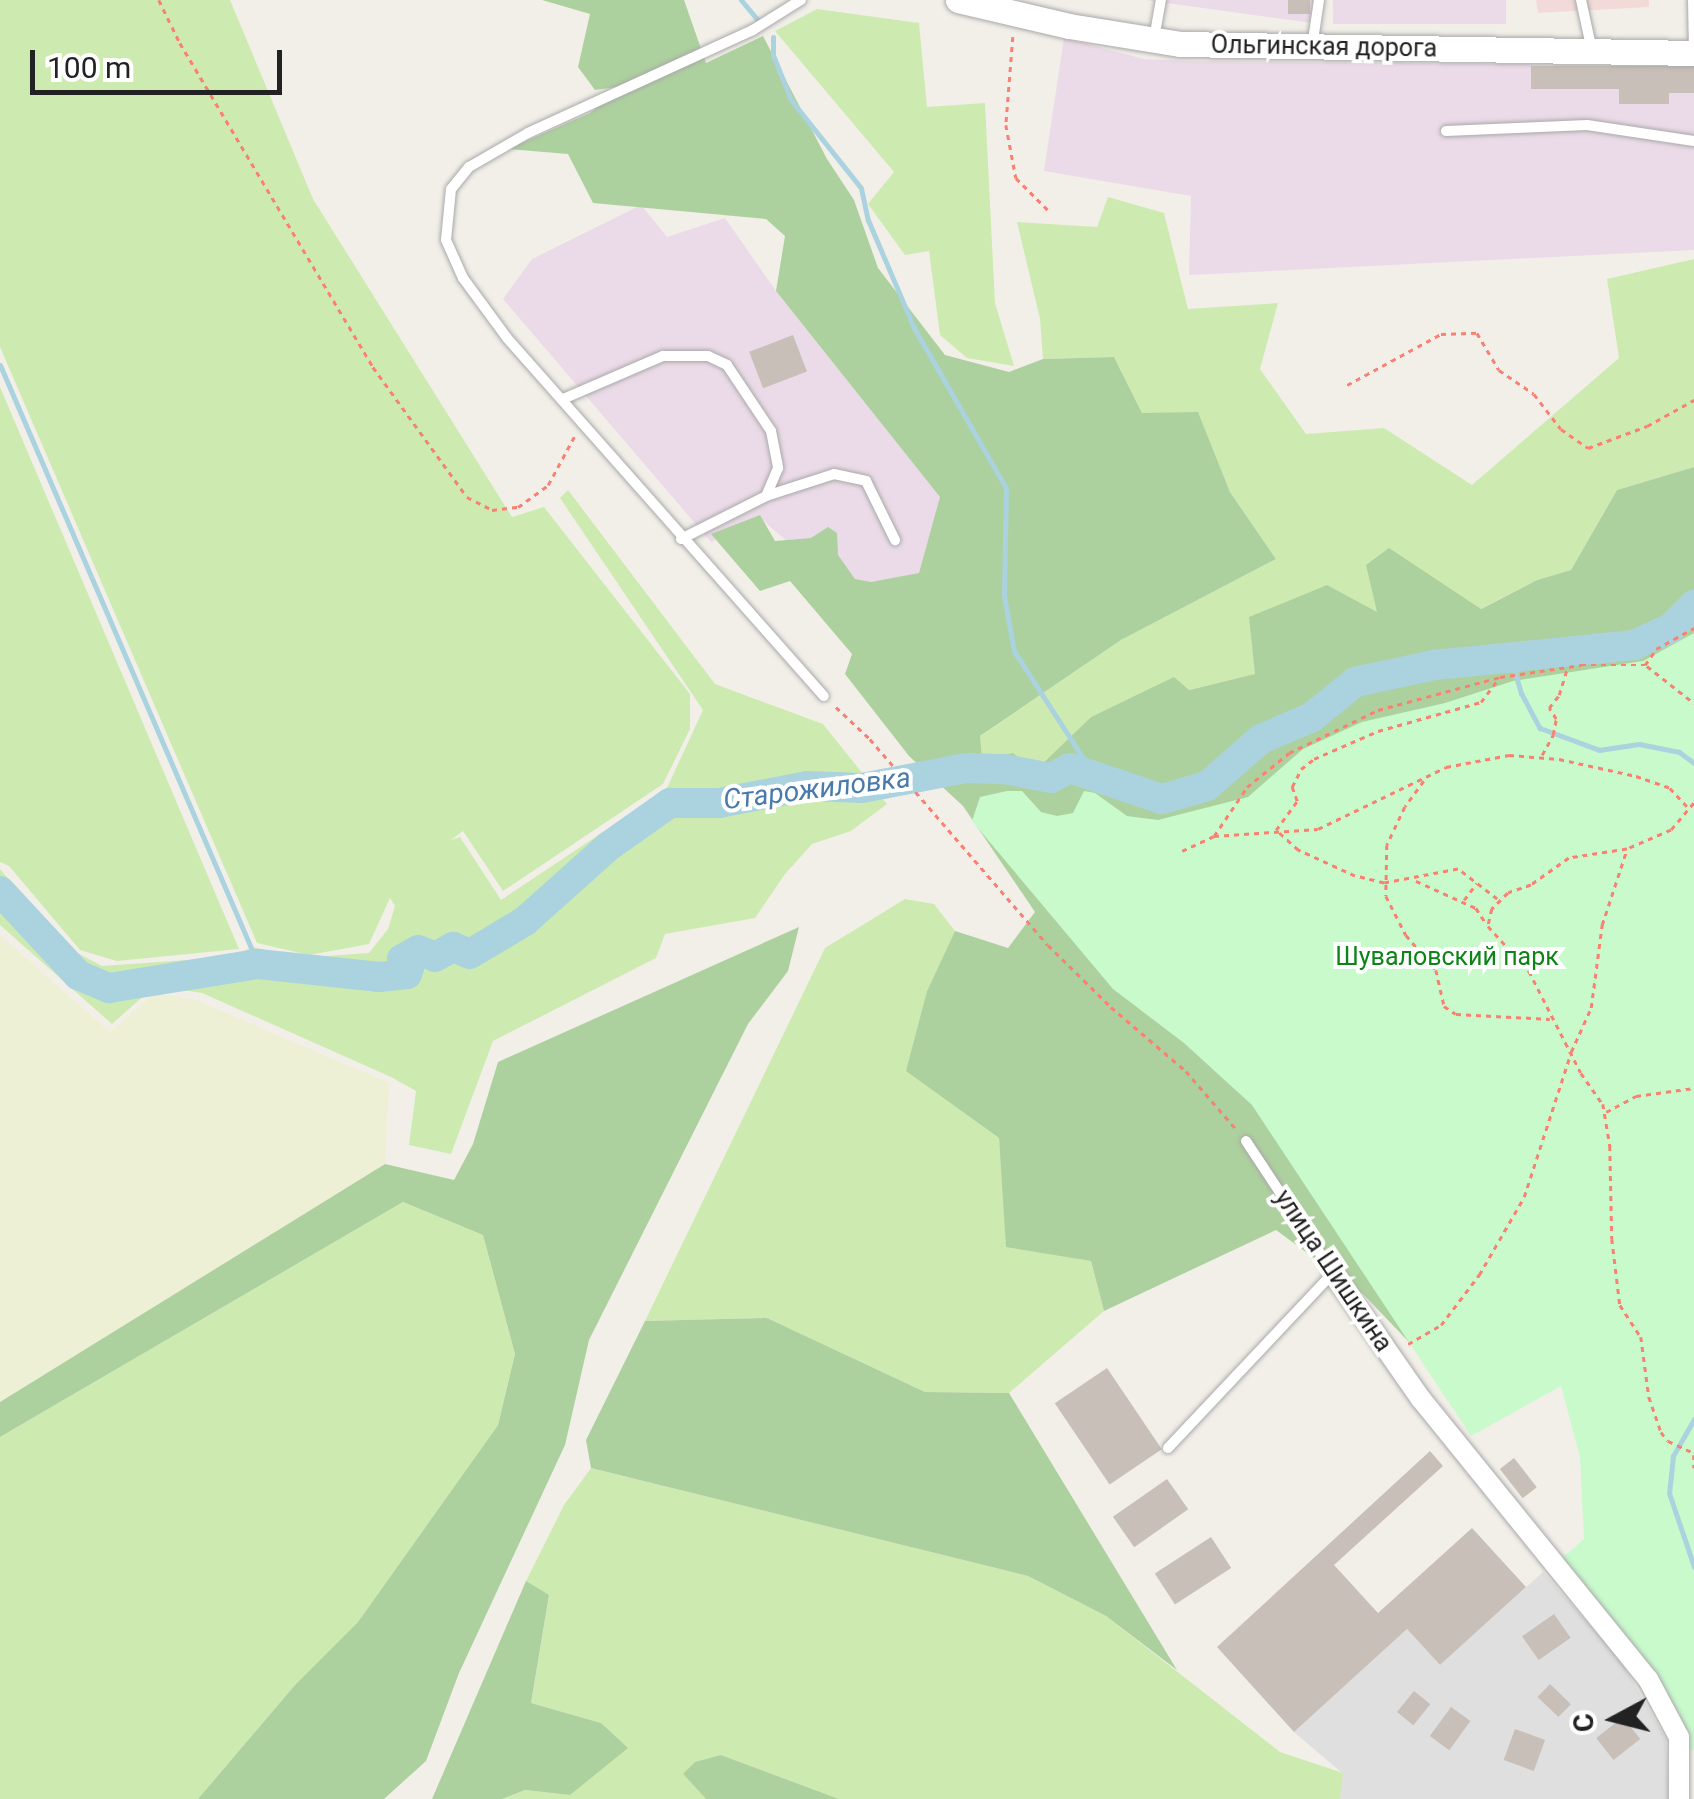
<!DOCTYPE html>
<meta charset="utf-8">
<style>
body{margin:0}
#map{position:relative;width:1694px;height:1799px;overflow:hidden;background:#f2efe9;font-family:Roboto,sans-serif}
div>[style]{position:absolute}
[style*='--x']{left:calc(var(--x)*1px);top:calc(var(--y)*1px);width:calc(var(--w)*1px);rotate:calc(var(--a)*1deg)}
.residential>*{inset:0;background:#e0dfdf}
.commercial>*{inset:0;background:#f2dad9}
.industrial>*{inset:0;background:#ebdbe8;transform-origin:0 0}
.farmland>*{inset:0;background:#eef0d5}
.grass>*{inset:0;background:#cdebb0}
.forest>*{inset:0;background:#add19e}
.park>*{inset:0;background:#c8facc}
.stream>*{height:5px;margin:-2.5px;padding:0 2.5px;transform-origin:2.5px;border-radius:2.5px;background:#aad3df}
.river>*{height:30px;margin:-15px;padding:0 15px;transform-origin:15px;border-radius:15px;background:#aad3df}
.building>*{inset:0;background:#c7bfb8;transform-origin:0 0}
.path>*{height:2.5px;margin-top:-1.25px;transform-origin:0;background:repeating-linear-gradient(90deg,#fa8072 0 5px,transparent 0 10px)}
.roads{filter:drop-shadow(0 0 2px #a9a9a9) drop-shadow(0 0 2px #a9a9a9)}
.service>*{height:10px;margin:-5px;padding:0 5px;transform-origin:5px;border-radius:5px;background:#fff}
.minor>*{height:20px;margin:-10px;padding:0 10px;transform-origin:10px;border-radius:10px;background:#fff}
.tertiary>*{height:25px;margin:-12.5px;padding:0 12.5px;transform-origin:12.5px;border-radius:12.5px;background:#fff}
span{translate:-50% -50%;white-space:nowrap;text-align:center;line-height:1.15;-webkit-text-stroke:8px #fff;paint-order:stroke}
.street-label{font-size:25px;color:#222}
.park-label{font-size:25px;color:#0c8416}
.water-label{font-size:28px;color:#4a7aab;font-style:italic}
.north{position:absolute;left:1564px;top:1669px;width:100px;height:100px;-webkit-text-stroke:8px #fff;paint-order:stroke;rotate:263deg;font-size:28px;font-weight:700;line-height:40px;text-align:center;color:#222}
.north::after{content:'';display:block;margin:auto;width:35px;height:45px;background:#222;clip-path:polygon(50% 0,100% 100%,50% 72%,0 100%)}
.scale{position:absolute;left:30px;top:50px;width:252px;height:45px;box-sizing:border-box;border:5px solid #222;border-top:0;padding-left:12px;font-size:30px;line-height:35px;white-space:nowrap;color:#222;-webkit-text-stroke:8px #fff;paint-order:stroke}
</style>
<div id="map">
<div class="residential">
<div style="clip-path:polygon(1543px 1572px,1621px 1661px,1666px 1739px,1668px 1799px,1340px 1799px,1342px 1773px,1294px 1732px,1407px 1629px,1440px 1665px)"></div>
</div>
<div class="commercial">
<div style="clip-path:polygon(1536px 0,1649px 0,1649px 7px,1538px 13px)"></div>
</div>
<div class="industrial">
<div style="clip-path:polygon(1145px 0,1323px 0,1320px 24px)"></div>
<div style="left:1333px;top:0;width:173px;height:24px"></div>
<div style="clip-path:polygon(1064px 38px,1144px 59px,1191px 61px,1694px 66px,1694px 250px,1189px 275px,1191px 196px,1044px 171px)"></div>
<div style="clip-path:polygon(641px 205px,667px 237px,725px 218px,776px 291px,941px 497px,919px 574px,859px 603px,761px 519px,711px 542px,503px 299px,532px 259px)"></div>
</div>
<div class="farmland">
<div style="clip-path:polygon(0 935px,110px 1032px,155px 993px,196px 1000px,389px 1083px,385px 1164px,0 1402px)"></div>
</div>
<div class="grass">
<div style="clip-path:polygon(0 0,230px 0,313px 199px,512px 517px,544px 507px,690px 694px,690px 729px,663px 784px,503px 891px,463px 831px,451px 840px,460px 837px,501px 900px,666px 790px,703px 710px,560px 498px,568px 490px,715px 684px,823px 724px,887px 804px,851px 831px,812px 844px,785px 874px,755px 918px,665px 934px,656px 958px,493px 1041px,451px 1154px,409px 1145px,416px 1091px,391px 1077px,202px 993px,155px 986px,112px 1024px,0 925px,0 869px,68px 948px,102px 966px,229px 957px,253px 947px,297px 958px,369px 953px,388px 929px,395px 906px,390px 898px,369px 944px,309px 955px,257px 943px,0 347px)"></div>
<div style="clip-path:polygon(817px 9px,919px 23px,927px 107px,985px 103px,995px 303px,1014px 366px,967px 358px,940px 335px,929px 251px,905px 255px,868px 204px,894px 172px,775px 31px)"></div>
<div style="clip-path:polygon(1108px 197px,1164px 213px,1188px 309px,1278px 303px,1260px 369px,1306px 434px,1384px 428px,1472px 485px,1619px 358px,1607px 279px,1694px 259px,1694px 467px,1617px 490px,1571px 570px,1537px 580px,1480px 609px,1378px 613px,1256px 674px,1188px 690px,1174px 678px,1091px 717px,1035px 772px,981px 759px,979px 737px,1121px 640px,1276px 559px,1230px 492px,1198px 413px,1142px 413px,1114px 357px,1043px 359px,1040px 319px,1017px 222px,1097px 227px)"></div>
<div style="clip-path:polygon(0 387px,239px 949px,117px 961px,80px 950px,9px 866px,0 862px)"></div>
<div style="clip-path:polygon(905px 899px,934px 904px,955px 931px,927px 991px,907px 1071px,999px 1138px,1007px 1246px,1091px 1261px,1104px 1311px,1009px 1393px,925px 1392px,767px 1318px,645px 1321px,825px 948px)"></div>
<div style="clip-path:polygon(403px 1202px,483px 1235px,515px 1354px,498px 1425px,358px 1622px,295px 1685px,198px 1799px,0 1799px,0 1437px)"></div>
<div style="clip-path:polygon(591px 1468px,1028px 1576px,1106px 1616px,1280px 1752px,1343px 1773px,1340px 1799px,839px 1799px,721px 1755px,683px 1774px,706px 1799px,502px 1799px,525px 1790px,570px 1795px,601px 1723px,531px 1703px,549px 1596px,526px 1581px,564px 1505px)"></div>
</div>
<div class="forest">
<div style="clip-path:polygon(542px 0,684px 0,706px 63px,763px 36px,827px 159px,854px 200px,878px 268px,945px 355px,1009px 372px,1043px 359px,1114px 357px,1142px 413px,1198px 412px,1230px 492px,1276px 559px,1121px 640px,980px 736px,982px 759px,1013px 753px,1035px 771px,1091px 717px,1174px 677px,1189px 690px,1255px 674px,1249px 617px,1327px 585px,1377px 612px,1366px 565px,1389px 548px,1481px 609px,1537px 580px,1571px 570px,1617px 490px,1694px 467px,1694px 1721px,1688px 1373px,1450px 1385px,1363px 1294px,1276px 1230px,1104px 1311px,1091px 1261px,1006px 1247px,999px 1138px,906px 1071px,927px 991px,955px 931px,1008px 948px,1035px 912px,963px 806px,909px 756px,845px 674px,852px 654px,790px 581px,760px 591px,711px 534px,760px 515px,775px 541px,811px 538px,828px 527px,837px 533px,838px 555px,855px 579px,871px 582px,919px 573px,940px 497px,776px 291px,785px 236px,766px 219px,593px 203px,568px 154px,508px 149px,590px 113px,624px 86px,595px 90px,578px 67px,590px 14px)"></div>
<div style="clip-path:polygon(799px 927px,788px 971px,748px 1024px,589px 1340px,565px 1445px,459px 1673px,426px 1761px,384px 1799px,198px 1799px,295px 1685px,358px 1622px,498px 1425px,515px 1354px,483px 1235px,403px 1202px,0 1437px,0 1402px,385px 1164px,454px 1180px,473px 1144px,498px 1062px)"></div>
<div style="clip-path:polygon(767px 1318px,925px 1392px,1009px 1393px,1177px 1670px,1106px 1616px,1028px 1576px,591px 1468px,586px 1440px,645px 1321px)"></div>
<div style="clip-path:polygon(526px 1581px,549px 1595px,531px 1703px,601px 1723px,628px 1748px,570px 1795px,525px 1790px,502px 1799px,432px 1799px)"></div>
<div style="clip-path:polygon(721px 1755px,839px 1799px,706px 1799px,683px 1774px,695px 1762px)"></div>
</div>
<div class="park">
<div style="clip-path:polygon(1694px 633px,1694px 1750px,1689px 1749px,1680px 1715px,1654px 1672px,1561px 1559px,1584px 1539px,1580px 1457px,1561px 1386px,1471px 1436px,1252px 1105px,1184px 1043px,1113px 989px,972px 821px,980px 797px,1007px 791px,1022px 791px,1041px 812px,1057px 816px,1073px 813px,1084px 791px,1095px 793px,1127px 816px,1158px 820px,1248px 797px,1303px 749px,1362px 722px,1445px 703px,1513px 681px,1643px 661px)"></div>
</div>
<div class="stream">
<div style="--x:741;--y:0;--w:26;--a:50"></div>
<div style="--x:773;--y:37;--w:18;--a:90"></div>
<div style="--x:773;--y:55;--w:48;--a:68.2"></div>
<div style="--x:791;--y:100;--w:112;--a:51.5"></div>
<div style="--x:861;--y:188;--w:33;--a:78"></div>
<div style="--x:868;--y:220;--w:117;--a:66.9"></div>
<div style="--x:914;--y:328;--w:185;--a:60.1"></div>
<div style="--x:1006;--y:488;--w:108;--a:91.1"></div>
<div style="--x:1004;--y:596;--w:56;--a:79.7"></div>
<div style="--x:1014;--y:651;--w:148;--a:57.2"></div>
<div style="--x:0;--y:365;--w:652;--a:66.7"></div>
<div style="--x:1510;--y:655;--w:40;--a:74"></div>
<div style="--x:1521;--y:693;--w:40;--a:62"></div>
<div style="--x:1540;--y:728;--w:63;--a:20.4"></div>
<div style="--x:1599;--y:750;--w:40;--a:-8.5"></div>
<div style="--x:1639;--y:744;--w:41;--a:11.3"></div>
<div style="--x:1679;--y:752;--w:19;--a:36"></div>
<div style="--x:1694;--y:1419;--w:43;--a:119.6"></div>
<div style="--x:1673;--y:1456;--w:37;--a:96"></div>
<div style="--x:1669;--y:1493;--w:78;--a:71.3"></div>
</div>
<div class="river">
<div style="--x:0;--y:891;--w:115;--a:47.1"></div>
<div style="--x:78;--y:975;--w:34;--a:23"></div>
<div style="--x:109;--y:988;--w:151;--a:-9.2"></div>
<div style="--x:258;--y:964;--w:122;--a:6.1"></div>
<div style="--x:379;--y:977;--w:28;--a:-6"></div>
<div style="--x:407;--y:974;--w:6;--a:-72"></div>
<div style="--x:409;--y:968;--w:11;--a:-128"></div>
<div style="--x:402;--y:959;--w:18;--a:-29"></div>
<div style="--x:418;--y:950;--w:18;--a:22"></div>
<div style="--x:435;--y:957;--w:21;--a:-29"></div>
<div style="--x:453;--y:947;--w:18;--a:22"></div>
<div style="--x:470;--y:954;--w:64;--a:-31"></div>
<div style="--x:525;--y:921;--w:113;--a:-41.8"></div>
<div style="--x:609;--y:846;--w:75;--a:-35.2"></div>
<div style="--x:670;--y:803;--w:49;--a:0"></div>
<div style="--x:719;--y:803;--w:90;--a:-10.9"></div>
<div style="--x:807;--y:786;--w:55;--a:2.1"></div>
<div style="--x:862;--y:788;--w:106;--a:-10.9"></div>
<div style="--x:966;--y:768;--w:38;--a:2"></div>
<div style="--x:1004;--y:769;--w:48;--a:10.8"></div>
<div style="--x:1051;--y:778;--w:21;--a:-28"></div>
<div style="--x:1070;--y:768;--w:97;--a:18.6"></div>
<div style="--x:1162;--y:799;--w:47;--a:-16.1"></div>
<div style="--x:1207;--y:786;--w:72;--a:-41"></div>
<div style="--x:1261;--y:739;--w:56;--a:-23.3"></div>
<div style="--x:1312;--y:717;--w:55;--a:-39.1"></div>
<div style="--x:1355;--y:682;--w:81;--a:-12.1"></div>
<div style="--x:1434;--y:665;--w:201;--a:-5.7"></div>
<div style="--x:1634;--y:645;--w:41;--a:-24.7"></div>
<div style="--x:1671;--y:628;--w:33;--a:-45"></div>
</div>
<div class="building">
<div style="left:1288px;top:0;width:22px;height:14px"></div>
<div style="clip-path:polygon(1531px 66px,1694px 66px,1694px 93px,1669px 93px,1669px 104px,1619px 104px,1619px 89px,1531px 89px)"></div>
<div style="left:793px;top:335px;width:39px;height:47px;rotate:69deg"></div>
<div style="left:1107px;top:1368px;width:98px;height:63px;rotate:56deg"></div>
<div style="clip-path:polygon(1430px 1451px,1443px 1466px,1334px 1565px,1378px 1613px,1472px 1528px,1526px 1587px,1440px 1665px,1407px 1629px,1294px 1732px,1217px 1647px)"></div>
<div style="left:1514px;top:1458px;width:37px;height:18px;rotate:52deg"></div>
<div style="left:1167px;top:1479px;width:37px;height:66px;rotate:55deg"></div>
<div style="left:1211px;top:1537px;width:37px;height:67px;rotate:57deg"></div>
<div style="left:1554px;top:1614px;width:29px;height:39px;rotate:55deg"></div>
<div style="left:1550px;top:1684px;width:29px;height:18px;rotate:44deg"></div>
<div style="left:1414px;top:1691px;width:21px;height:27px;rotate:39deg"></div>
<div style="left:1451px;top:1707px;width:24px;height:36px;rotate:36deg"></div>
<div style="left:1623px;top:1717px;width:28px;height:34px;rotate:52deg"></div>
<div style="left:1515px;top:1729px;width:32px;height:33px;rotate:20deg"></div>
</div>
<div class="path">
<div style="--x:159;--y:0;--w:48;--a:64"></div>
<div style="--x:180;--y:43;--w:377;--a:59.2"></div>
<div style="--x:373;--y:367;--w:160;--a:54.1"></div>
<div style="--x:467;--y:497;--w:28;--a:27"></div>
<div style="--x:492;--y:510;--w:26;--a:-7"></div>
<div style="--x:518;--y:507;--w:37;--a:-36"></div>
<div style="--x:548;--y:485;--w:57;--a:-61.6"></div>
<div style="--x:1013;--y:37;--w:88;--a:94.5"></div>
<div style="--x:1006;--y:125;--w:54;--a:79.3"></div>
<div style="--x:1016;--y:178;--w:47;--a:45"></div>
<div style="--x:1347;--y:385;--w:107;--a:-28.5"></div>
<div style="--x:1441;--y:334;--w:36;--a:-2"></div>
<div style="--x:1477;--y:333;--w:43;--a:59.3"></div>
<div style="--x:1499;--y:370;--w:42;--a:34.4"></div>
<div style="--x:1534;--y:394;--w:44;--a:52.4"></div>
<div style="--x:1561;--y:429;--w:33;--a:35"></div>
<div style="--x:1588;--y:448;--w:63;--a:-20.4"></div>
<div style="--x:1647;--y:426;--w:54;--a:-29"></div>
<div style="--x:1647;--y:666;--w:60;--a:38.2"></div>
<div style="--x:836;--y:707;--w:47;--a:43.3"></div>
<div style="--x:870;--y:739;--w:272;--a:49.2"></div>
<div style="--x:1048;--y:945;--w:88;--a:44.5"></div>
<div style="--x:1111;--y:1007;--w:99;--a:40.5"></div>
<div style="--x:1186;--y:1071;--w:77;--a:49.2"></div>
<div style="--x:1542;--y:755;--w:23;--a:-61"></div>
<div style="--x:1553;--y:735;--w:16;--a:-79"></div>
<div style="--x:1556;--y:719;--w:13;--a:-122"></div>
<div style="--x:1549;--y:708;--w:16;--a:-52"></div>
<div style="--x:1559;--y:695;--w:28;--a:-73"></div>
<div style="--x:1424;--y:781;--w:32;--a:126"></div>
<div style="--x:1405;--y:807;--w:42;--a:115.3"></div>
<div style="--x:1387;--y:845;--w:51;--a:91.1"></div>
<div style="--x:1386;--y:896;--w:44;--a:62.9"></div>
<div style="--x:1406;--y:935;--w:46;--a:49.4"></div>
<div style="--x:1436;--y:970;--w:37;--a:77"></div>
<div style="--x:1444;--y:1006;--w:14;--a:34"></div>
<div style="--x:1456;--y:1014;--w:94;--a:3"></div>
<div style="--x:1694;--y:803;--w:35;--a:130"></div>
<div style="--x:1671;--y:830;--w:48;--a:156.6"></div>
<div style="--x:1627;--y:849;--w:59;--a:171.2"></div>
<div style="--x:1569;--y:858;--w:47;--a:144.6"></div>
<div style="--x:1531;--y:885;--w:24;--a:161"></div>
<div style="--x:1508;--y:893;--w:23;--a:135"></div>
<div style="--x:1492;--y:909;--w:17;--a:103"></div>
<div style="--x:1488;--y:926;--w:61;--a:47.7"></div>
<div style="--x:1529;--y:971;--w:114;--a:63"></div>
<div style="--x:1581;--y:1073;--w:38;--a:55"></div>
<div style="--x:1603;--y:1104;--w:43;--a:80.5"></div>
<div style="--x:1610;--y:1146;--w:93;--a:88.8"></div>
<div style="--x:1612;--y:1239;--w:66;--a:83.1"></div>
<div style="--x:1620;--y:1305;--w:38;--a:57"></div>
<div style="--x:1641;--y:1337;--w:61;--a:82.4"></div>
<div style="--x:1649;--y:1397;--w:37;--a:71"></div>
<div style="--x:1661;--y:1432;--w:11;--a:52"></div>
<div style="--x:1668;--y:1441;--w:29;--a:25"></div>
<div style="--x:1214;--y:836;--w:59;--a:-56"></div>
<div style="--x:1247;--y:787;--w:54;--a:-39"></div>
<div style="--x:1289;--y:753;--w:99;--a:-25.8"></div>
<div style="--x:1378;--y:710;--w:126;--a:-15.1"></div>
<div style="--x:1500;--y:677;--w:82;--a:-8.4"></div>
<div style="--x:1581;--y:665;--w:64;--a:0"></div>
<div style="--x:1645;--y:665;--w:19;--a:-55"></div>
<div style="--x:1656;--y:649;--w:43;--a:-28.9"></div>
<div style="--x:1182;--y:851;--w:35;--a:-25"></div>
<div style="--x:1214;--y:836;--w:104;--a:-3.9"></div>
<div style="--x:1318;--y:829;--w:142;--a:-25.8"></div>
<div style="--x:1446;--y:767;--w:64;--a:-10.8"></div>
<div style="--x:1509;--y:755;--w:50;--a:4.6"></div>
<div style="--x:1559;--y:759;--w:79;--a:12.4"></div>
<div style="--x:1636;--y:776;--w:36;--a:19"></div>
<div style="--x:1670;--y:788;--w:26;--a:47"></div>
<div style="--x:1416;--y:881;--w:66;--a:24.2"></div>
<div style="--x:1476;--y:908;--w:20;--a:57"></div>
<div style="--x:1497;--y:899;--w:49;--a:-142.4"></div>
<div style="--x:1458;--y:869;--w:75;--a:169.3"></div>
<div style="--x:1384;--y:883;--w:30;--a:-166"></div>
<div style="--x:1355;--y:876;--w:63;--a:-155.5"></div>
<div style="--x:1298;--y:850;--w:30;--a:-138"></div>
<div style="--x:1276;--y:830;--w:36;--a:-54"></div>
<div style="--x:1297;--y:801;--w:15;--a:-110"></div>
<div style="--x:1292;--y:787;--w:20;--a:-63"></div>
<div style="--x:1301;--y:769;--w:16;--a:-38"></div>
<div style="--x:1314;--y:759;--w:70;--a:-23.6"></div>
<div style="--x:1378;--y:731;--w:107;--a:-15.7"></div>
<div style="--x:1481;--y:702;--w:30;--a:-53"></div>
<div style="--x:1464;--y:900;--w:21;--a:-53"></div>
<div style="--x:1606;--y:1112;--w:34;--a:-28"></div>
<div style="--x:1636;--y:1096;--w:59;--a:-7.9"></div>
<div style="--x:1408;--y:1344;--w:38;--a:-30"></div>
<div style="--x:1441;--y:1325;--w:63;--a:-52.8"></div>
<div style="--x:1479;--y:1275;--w:90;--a:-60"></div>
<div style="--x:1524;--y:1197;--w:152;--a:-72"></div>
<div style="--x:1571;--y:1052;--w:48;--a:-65.6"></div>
<div style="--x:1591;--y:1008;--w:84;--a:-82.5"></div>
<div style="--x:1602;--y:925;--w:80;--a:-71.8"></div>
<div style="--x:1694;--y:1455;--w:13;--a:90"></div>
</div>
<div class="roads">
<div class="service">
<div style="--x:801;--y:0;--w:57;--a:148"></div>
<div style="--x:753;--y:30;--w:247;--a:155.4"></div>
<div style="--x:528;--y:133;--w:68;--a:150"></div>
<div style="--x:469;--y:167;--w:28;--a:129"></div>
<div style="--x:451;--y:189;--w:51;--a:95.6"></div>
<div style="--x:446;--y:240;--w:42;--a:65.9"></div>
<div style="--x:463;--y:278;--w:74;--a:53.7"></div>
<div style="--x:507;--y:338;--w:478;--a:48.5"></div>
<div style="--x:1581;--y:0;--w:52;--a:77.8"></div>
<div style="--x:1693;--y:0;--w:52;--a:88.9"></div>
<div style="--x:1154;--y:39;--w:40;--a:-80"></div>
<div style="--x:1312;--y:47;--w:48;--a:-81.5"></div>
<div style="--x:1446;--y:131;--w:141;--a:-2.4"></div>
<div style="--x:1587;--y:125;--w:108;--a:8.5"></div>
<div style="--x:563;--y:399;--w:109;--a:-23.3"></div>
<div style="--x:663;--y:356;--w:45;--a:0"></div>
<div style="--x:708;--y:356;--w:21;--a:25"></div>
<div style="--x:727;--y:365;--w:79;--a:56.3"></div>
<div style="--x:771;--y:431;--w:38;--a:79"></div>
<div style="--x:778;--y:468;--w:30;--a:113"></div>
<div style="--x:681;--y:539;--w:95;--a:-26.8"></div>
<div style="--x:766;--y:496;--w:71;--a:-17.9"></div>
<div style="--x:834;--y:474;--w:33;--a:12"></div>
<div style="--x:866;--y:481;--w:66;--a:63.8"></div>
<div style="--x:1168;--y:1448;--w:241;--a:-46.7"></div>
<div style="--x:1333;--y:1273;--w:158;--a:-123.4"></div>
</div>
<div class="minor">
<div style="--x:1333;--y:1273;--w:154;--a:55.1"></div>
<div style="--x:1421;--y:1399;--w:360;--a:51"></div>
<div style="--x:1648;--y:1679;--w:66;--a:61.9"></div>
<div style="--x:1679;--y:1737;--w:62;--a:90"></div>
</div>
<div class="tertiary">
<div style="--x:958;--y:0;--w:114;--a:13.2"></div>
<div style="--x:1069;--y:26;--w:112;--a:9.2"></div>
<div style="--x:1180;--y:44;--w:514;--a:1"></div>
</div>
</div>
<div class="street-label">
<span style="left:1324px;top:47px;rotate:1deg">Ольгинская дорога</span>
<span style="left:1333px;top:1271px;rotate:56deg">улица Шишкина</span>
</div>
<div class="park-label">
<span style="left:1447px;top:957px">Шуваловский парк</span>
</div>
<div class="water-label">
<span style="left:817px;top:789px;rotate:-7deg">Старожиловка</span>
</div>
<div class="north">С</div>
<div class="scale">100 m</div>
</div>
